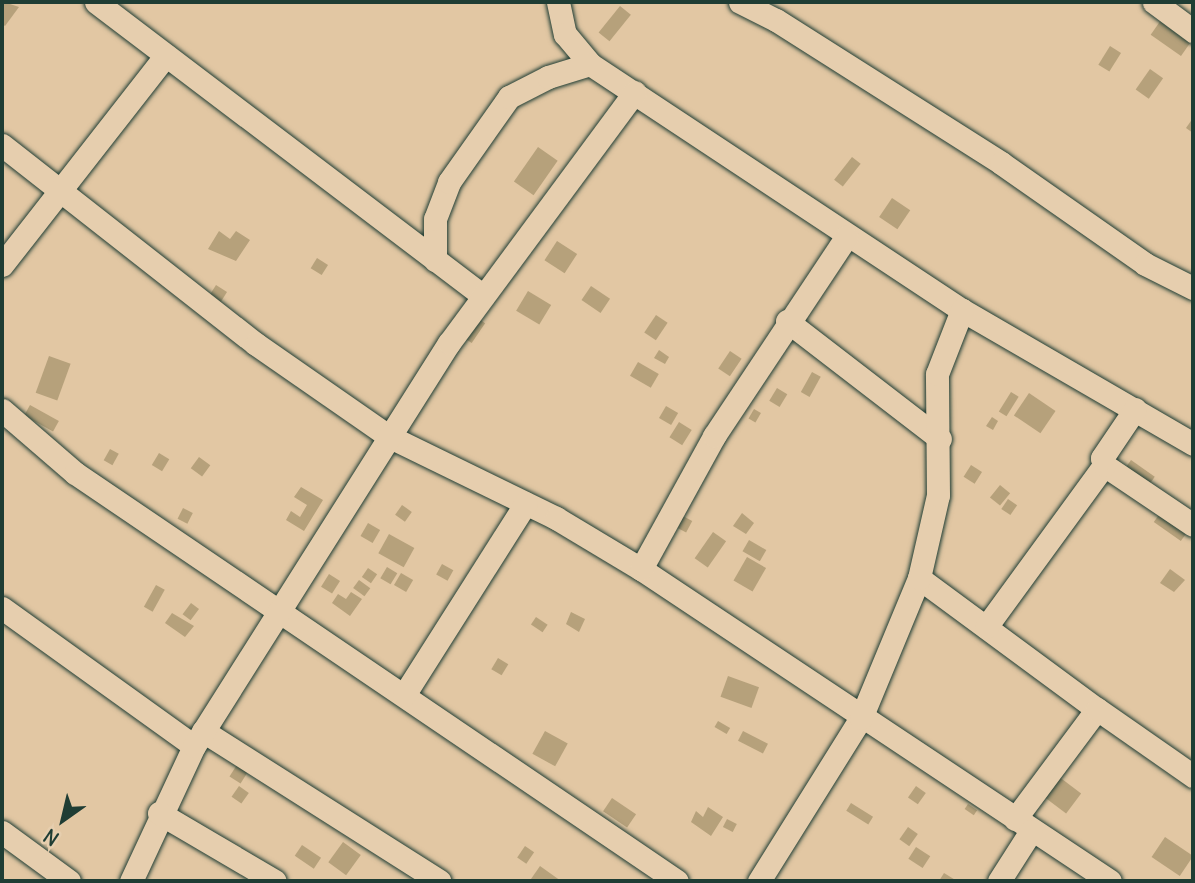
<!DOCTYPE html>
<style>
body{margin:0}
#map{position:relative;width:1195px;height:883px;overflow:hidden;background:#e2c7a3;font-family:Delius,sans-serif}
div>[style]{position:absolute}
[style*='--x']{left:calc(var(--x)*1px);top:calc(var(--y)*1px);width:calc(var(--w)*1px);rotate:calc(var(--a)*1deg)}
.building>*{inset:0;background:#b6a17b;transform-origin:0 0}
.roads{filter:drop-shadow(0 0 2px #1f3d34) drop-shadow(0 0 2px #1f3d34)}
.street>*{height:23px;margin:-11.5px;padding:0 11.5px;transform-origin:11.5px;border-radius:11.5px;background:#e6ceae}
span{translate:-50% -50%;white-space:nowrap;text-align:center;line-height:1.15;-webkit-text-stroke:5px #e6ceae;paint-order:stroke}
.frame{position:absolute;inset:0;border:4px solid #1f3d34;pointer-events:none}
.north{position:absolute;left:28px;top:785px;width:70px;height:70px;-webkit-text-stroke:5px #e6ceae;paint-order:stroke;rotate:214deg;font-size:19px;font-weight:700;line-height:28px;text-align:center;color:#1f3d34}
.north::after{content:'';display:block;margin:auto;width:24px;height:32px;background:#1f3d34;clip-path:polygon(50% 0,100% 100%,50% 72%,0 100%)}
</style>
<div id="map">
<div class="building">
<div style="clip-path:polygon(4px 2px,19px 7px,5px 26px,2px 24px)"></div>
<div style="left:620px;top:6px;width:14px;height:34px;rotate:39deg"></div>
<div style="left:1161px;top:20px;width:37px;height:18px;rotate:35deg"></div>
<div style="left:1110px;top:46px;width:13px;height:22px;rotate:32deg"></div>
<div style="left:1150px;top:69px;width:16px;height:25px;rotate:35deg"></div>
<div style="clip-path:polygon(1193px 118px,1193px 133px,1186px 128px)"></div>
<div style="left:538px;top:147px;width:24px;height:42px;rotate:35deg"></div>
<div style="left:852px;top:157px;width:11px;height:29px;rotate:38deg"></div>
<div style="left:892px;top:198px;width:22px;height:23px;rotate:34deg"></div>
<div style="clip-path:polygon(219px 231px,230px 239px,236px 231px,250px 240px,236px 261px,208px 249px)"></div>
<div style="left:557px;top:241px;width:24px;height:23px;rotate:33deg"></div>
<div style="left:317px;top:258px;width:13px;height:12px;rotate:32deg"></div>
<div style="left:216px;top:285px;width:13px;height:13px;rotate:32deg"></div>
<div style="left:591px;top:286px;width:23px;height:17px;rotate:34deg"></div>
<div style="left:528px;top:291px;width:27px;height:23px;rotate:31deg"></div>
<div style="left:656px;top:315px;width:14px;height:21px;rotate:34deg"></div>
<div style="left:476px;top:317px;width:11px;height:24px;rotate:34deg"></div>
<div style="clip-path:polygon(659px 350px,669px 357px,665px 364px,654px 358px)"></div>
<div style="left:730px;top:351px;width:14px;height:21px;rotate:34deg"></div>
<div style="left:49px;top:356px;width:23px;height:39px;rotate:20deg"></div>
<div style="left:638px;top:362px;width:24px;height:16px;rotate:30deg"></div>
<div style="left:812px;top:372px;width:10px;height:23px;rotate:29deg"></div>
<div style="left:777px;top:388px;width:12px;height:15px;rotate:31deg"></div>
<div style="left:1011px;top:392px;width:9px;height:23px;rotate:32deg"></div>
<div style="left:1029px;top:393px;width:32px;height:27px;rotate:34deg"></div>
<div style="left:30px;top:405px;width:33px;height:12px;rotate:29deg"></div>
<div style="left:666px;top:406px;width:14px;height:14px;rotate:30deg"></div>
<div style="left:754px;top:409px;width:8px;height:11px;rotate:30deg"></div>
<div style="clip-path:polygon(992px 417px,998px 421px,993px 430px,986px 426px)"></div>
<div style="left:679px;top:422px;width:15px;height:18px;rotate:32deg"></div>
<div style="left:110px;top:449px;width:10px;height:13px;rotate:29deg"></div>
<div style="left:159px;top:453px;width:12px;height:14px;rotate:31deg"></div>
<div style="left:199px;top:457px;width:14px;height:14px;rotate:36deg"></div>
<div style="left:1131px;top:460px;width:29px;height:15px;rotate:35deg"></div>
<div style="left:971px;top:465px;width:13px;height:14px;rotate:32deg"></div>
<div style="left:1000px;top:485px;width:13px;height:16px;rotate:39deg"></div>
<div style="clip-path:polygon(301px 487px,323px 500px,304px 531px,286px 520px,291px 511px,300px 517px,307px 505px,294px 497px)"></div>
<div style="left:1008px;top:499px;width:11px;height:12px;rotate:34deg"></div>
<div style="left:402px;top:505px;width:12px;height:12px;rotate:35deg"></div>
<div style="left:183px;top:508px;width:11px;height:12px;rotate:27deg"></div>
<div style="left:1163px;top:509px;width:33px;height:16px;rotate:35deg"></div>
<div style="clip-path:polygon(742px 513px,754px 523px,746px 534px,733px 526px)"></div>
<div style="left:679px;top:514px;width:15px;height:13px;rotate:28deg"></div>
<div style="left:368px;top:523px;width:14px;height:15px;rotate:30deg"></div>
<div style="left:713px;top:532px;width:16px;height:32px;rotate:35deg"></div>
<div style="left:389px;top:534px;width:29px;height:22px;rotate:29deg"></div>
<div style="left:749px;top:540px;width:20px;height:13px;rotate:30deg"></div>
<div style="left:747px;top:557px;width:22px;height:27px;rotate:30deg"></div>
<div style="left:442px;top:564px;width:13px;height:12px;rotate:29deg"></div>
<div style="left:387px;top:567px;width:12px;height:13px;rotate:31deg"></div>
<div style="left:368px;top:568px;width:11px;height:11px;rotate:34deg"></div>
<div style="clip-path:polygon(1170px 569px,1185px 580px,1174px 592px,1160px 583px)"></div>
<div style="left:401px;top:573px;width:14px;height:14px;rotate:30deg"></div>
<div style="left:329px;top:574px;width:13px;height:15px;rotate:32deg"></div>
<div style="left:359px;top:580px;width:14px;height:10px;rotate:36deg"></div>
<div style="left:156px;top:585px;width:10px;height:25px;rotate:29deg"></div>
<div style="clip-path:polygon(351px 592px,362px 599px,350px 616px,332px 603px,338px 594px,346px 599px)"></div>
<div style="left:191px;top:603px;width:10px;height:14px;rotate:37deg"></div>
<div style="clip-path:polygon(571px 612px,585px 619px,579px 632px,566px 624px)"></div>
<div style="clip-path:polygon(172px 613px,194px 626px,185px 637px,165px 623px)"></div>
<div style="left:536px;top:617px;width:14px;height:9px;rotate:34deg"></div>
<div style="left:498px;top:658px;width:12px;height:13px;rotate:31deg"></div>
<div style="left:728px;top:676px;width:33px;height:22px;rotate:20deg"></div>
<div style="left:718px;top:721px;width:14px;height:7px;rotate:30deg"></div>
<div style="left:545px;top:731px;width:26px;height:26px;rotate:29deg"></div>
<div style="left:743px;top:731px;width:28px;height:11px;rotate:27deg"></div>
<div style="left:238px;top:763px;width:13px;height:16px;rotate:32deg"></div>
<div style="left:1054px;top:773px;width:34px;height:25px;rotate:37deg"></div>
<div style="left:239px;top:786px;width:12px;height:13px;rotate:35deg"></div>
<div style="left:916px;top:786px;width:12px;height:14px;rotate:35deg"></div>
<div style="left:612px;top:798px;width:29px;height:16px;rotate:34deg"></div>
<div style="left:851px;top:803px;width:26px;height:9px;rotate:32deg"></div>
<div style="left:968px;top:804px;width:11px;height:6px;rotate:34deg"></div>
<div style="clip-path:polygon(708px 807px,723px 817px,711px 836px,691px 822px,696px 811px,703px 817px)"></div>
<div style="left:727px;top:819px;width:11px;height:9px;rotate:27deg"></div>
<div style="left:908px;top:827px;width:12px;height:15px;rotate:35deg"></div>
<div style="left:1165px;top:837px;width:34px;height:24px;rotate:34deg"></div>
<div style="left:343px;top:842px;width:22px;height:25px;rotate:36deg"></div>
<div style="left:302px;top:845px;width:23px;height:13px;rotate:34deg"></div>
<div style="left:525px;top:846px;width:11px;height:14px;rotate:34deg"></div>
<div style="left:916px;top:847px;width:17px;height:14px;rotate:33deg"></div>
<div style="clip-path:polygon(540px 866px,561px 881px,531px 879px)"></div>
<div style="clip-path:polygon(944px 873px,957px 881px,939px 881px)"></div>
</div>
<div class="roads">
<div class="street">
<div style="--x:96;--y:2;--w:486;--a:37.2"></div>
<div style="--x:558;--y:2;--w:33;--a:78"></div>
<div style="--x:565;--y:34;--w:39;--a:50"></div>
<div style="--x:590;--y:64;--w:446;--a:33.5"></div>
<div style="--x:962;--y:310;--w:267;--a:30.1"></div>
<div style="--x:740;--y:2;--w:40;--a:26.6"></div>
<div style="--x:776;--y:20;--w:267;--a:32.4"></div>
<div style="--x:1001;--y:163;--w:176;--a:35"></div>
<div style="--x:1145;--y:264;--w:54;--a:26.6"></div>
<div style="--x:1154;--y:2;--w:49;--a:36.6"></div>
<div style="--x:2;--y:145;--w:323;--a:38.1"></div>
<div style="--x:256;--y:344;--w:163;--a:34.8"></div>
<div style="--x:390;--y:437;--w:185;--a:26"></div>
<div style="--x:556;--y:518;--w:99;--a:31"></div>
<div style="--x:641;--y:569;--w:563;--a:33.63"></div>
<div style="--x:435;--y:260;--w:41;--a:-90"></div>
<div style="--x:435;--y:219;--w:40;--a:-69"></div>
<div style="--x:449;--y:182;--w:104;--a:-54.8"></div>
<div style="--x:509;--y:97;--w:44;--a:-27.1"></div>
<div style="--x:548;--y:77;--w:44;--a:-17.2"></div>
<div style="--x:2;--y:265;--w:266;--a:-52"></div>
<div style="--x:787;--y:321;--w:193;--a:37.6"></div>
<div style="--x:2;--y:410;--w:96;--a:40.8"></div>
<div style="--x:75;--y:473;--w:727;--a:34.13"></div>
<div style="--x:1104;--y:465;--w:107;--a:34"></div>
<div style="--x:641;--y:569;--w:152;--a:-61.2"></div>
<div style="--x:714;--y:436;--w:239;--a:-56.4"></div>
<div style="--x:919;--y:578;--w:221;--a:36.4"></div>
<div style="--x:2;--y:608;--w:236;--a:35.7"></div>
<div style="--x:194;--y:746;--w:149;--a:115"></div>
<div style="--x:986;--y:627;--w:200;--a:-53.9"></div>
<div style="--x:1104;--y:465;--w:7;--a:-106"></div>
<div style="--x:1102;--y:458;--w:59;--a:-56"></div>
<div style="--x:404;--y:695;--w:227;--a:-57.6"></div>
<div style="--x:203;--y:731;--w:280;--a:32.4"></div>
<div style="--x:194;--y:746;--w:477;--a:-57.7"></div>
<div style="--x:449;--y:343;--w:312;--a:-53.5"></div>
<div style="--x:159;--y:813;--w:134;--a:30.4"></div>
<div style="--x:1015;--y:819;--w:137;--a:-53.3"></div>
<div style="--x:1097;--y:709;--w:117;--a:34.9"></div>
<div style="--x:2;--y:832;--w:83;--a:36.2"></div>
<div style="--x:759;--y:881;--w:192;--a:-58"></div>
<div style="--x:861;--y:718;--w:152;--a:-67.5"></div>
<div style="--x:919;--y:578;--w:85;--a:-77.1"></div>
<div style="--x:938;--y:495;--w:121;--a:-90.5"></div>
<div style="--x:937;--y:374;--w:69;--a:-68.7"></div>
<div style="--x:999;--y:881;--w:59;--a:-57.4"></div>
</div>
</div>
<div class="frame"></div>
<div class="north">N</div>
</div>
